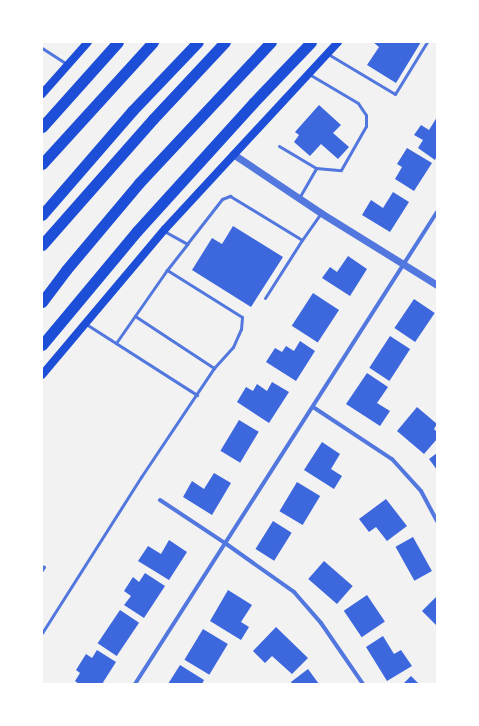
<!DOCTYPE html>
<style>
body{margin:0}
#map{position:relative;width:479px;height:726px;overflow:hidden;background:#f2f2f2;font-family:Montserrat,sans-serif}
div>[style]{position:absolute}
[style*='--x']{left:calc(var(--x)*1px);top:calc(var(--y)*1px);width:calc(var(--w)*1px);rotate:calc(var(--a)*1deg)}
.building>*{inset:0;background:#3d67dc;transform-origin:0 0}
.service>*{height:3px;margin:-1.5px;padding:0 1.5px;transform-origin:1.5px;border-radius:1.5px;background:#5277de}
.minor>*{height:4px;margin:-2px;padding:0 2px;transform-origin:2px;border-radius:2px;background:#5277de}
.tertiary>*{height:7px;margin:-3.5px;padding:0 3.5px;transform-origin:3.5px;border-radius:3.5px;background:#5277de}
.secondary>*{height:8px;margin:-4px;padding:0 4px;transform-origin:4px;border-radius:4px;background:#1d4ed8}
.motorway>*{height:11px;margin:-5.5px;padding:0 5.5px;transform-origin:5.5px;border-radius:5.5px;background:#1d4ed8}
span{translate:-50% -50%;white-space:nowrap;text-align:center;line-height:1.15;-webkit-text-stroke:4px #fff;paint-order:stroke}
.frame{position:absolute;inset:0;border:43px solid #fff;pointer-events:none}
</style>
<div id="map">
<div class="building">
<div style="clip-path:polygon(373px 42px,421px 42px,396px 83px,367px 65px,379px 47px)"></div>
<div style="clip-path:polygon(319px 105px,341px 125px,333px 133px,349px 147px,338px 159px,321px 144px,310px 156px,294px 142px,299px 135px,295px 132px)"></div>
<div style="clip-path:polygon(437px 117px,437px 156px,435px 160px,418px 148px,423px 140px,414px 135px,421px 125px,429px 130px)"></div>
<div style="clip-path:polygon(407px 148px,432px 163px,414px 191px,395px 179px,402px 167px,397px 164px)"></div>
<div style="clip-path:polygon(393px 192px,409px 202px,390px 232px,362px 215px,371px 200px,383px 208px)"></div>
<div style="clip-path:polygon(233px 226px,283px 257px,251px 307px,192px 270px,212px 238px,222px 244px)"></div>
<div style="clip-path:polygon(348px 256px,367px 269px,350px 296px,322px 278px,330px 267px,337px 272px)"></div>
<div style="left:313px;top:293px;width:31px;height:39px;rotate:33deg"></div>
<div style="left:414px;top:299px;width:25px;height:35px;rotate:34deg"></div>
<div style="left:390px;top:336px;width:24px;height:38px;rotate:33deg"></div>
<div style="clip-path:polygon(300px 341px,315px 351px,296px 381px,266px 362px,275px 348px,282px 352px,286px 346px,294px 351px)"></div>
<div style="clip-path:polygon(367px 373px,388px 387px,377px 403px,390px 411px,380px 426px,346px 404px)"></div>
<div style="clip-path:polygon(272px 382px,289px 392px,269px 423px,237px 402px,246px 387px,253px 391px,257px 384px,267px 391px)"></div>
<div style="clip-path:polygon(417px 407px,437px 424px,434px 429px,437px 432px,437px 439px,424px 454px,397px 431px)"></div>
<div style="left:239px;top:420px;width:23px;height:36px;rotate:31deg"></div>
<div style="clip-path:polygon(322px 442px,340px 454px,331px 469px,342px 476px,334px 489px,304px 470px)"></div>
<div style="clip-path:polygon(437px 453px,437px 470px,429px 459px)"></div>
<div style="clip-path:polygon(214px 473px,231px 483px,212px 515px,183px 497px,192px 481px,204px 489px)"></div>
<div style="left:297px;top:482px;width:27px;height:34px;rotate:31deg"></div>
<div style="clip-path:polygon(386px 499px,407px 526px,387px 541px,376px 527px,369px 532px,359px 519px)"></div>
<div style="left:273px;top:521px;width:22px;height:33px;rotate:32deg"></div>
<div style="left:413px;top:537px;width:39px;height:20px;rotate:61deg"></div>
<div style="clip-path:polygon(169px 540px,187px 552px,169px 580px,138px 561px,148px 546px,161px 554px)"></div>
<div style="left:324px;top:561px;width:38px;height:24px;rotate:41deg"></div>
<div style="clip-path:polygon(145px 573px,165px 586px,144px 618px,124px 605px,131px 596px,124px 591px,133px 577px,139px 582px)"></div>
<div style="clip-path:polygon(228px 590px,252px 605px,241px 622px,249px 627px,241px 640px,210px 621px)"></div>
<div style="left:367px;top:595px;width:32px;height:28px;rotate:56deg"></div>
<div style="clip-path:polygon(437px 596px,437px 626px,422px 611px)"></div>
<div style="left:120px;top:610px;width:23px;height:40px;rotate:34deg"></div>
<div style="clip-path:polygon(276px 627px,308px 658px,292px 674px,272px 656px,265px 663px,253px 651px)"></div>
<div style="left:203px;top:629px;width:29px;height:36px;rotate:31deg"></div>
<div style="clip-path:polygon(383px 636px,394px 654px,401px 650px,412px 666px,387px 681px,366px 647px)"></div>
<div style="clip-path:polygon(97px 650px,116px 662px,102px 684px,79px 684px,75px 681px,80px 673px,76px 670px,86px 654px,92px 658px)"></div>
<div style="clip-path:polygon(180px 665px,204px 680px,202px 684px,168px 684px)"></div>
<div style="clip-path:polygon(308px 669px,319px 684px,292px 684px,291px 682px)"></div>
<div style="clip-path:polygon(411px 676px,419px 684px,403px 684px)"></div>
</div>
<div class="service">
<div style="--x:42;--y:48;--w:30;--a:33"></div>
<div style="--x:328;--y:54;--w:78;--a:30.8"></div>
<div style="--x:395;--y:94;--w:61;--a:-58.4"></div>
<div style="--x:279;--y:146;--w:43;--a:30.7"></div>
<div style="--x:299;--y:198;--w:34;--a:-60"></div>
<div style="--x:316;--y:168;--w:25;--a:5"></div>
<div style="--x:341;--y:170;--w:51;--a:-60.4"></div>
<div style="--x:366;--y:126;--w:11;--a:-90"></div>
<div style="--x:366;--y:115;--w:14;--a:-124"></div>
<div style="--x:358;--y:103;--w:57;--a:-149.4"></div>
<div style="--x:164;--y:231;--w:26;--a:29"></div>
<div style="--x:187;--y:244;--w:57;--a:-52.1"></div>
<div style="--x:222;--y:199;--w:9;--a:-21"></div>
<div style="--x:230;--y:196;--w:84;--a:31.4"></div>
<div style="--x:302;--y:240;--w:32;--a:-55"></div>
<div style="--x:265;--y:298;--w:69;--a:-57.5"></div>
<div style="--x:135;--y:316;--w:95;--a:33.4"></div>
<div style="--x:86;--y:324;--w:132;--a:32.6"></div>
<div style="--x:116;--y:343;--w:89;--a:-55.1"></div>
<div style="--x:42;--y:566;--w:2;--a:27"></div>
<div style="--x:44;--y:567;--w:4;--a:124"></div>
<div style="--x:42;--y:633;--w:185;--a:-57.6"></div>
<div style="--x:141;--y:477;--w:131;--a:-56.2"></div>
<div style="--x:214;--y:368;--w:28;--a:-48"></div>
<div style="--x:233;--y:347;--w:20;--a:-66"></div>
<div style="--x:241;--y:329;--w:12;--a:-85"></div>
<div style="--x:242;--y:317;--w:89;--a:-147.9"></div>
<div style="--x:167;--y:270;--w:33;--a:-52"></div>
</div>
<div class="minor">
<div style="--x:313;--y:407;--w:95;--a:33.4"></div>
<div style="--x:392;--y:459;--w:43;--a:47.8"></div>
<div style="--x:421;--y:491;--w:34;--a:62"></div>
<div style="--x:160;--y:500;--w:78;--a:33.5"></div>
<div style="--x:225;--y:543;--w:85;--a:35.4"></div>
<div style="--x:294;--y:592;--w:41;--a:48.9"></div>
<div style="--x:321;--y:623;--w:74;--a:55.5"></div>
<div style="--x:135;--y:684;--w:560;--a:-57.39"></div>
</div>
<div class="tertiary">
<div style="--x:233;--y:154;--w:106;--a:33.8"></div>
<div style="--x:321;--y:213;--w:137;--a:31.8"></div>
</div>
<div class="secondary">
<div style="--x:42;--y:94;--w:69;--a:-48.5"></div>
<div style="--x:42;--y:375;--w:191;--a:-49.9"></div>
<div style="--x:165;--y:229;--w:255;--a:-47.2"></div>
</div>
<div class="motorway">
<div style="--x:42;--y:127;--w:114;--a:-48.2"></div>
<div style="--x:42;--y:164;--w:165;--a:-47.7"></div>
<div style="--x:42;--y:215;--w:138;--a:-49.1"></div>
<div style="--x:132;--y:111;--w:95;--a:-46.3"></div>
<div style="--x:42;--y:245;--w:168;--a:-48.6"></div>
<div style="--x:153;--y:119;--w:105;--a:-46.9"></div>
<div style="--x:42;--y:302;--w:40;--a:-53"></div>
<div style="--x:66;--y:270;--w:114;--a:-50"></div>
<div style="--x:139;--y:183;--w:193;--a:-46.9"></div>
<div style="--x:42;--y:345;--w:148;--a:-50.2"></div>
<div style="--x:137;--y:231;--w:173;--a:-47.8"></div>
<div style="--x:253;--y:103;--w:84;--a:-46.4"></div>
</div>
<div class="frame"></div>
</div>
